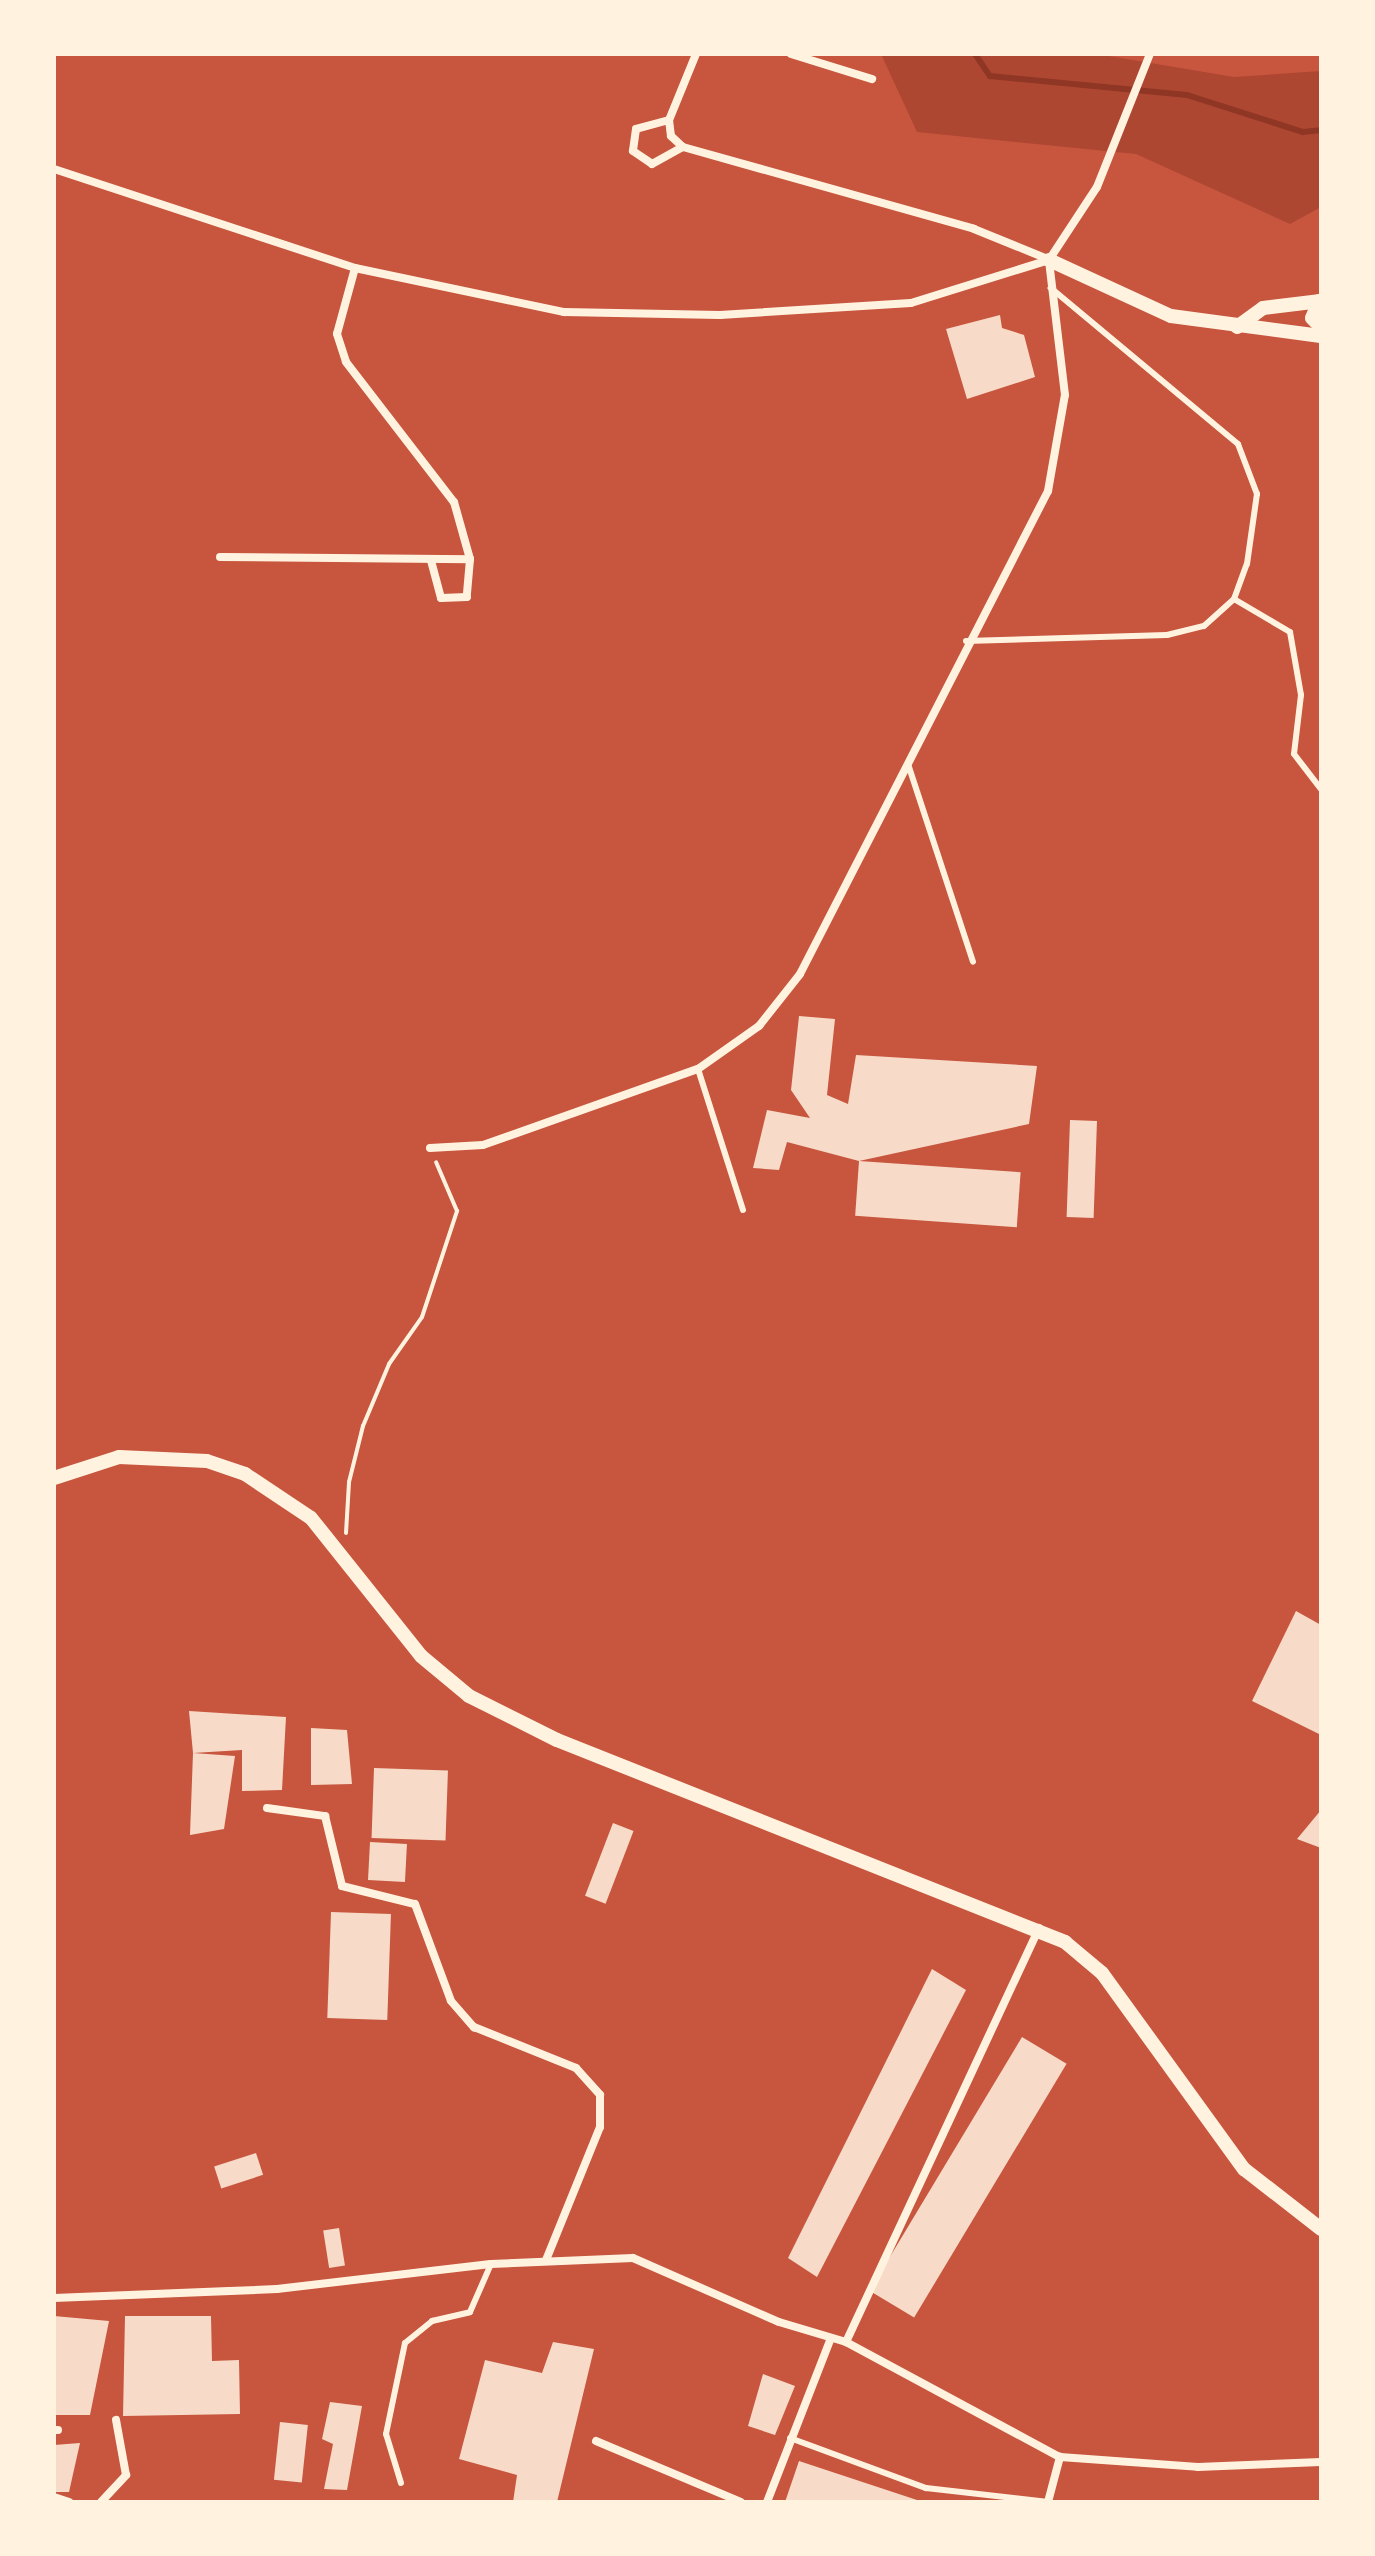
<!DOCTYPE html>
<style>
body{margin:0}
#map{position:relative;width:1375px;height:2556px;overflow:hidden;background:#c8553d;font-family:"Fira Sans Condensed",sans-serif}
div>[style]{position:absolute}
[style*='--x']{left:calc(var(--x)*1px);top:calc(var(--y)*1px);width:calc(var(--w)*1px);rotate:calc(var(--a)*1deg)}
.green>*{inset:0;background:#ae4732}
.stream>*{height:6px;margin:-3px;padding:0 3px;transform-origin:3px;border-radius:3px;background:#8f3625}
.building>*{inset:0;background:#f7dbc8;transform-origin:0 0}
.path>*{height:4px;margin:-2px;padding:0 2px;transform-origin:2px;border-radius:2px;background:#fff3e0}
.service>*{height:6px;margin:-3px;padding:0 3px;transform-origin:3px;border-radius:3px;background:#fff3e0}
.minor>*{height:8px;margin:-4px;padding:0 4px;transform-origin:4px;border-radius:4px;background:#fff3e0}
.tertiary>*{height:14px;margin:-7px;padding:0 7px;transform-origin:7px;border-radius:7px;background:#fff3e0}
span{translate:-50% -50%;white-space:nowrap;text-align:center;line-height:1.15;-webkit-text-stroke:6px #fff3e0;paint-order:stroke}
.frame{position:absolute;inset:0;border:56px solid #fff3e0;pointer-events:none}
</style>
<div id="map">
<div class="green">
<div style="clip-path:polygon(881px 54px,1097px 54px,1234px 77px,1321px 71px,1321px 207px,1290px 224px,1136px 154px,917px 132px)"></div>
</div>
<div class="stream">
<div style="--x:975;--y:54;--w:27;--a:56"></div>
<div style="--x:990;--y:76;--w:198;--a:5.5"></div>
<div style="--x:1187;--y:95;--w:122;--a:17.7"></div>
<div style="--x:1303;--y:132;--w:18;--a:-6"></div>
</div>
<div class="building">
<div style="clip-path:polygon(1000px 315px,1002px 328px,1024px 335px,1035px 377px,967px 399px,946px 329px)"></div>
<div style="clip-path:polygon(799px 1016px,835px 1019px,827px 1095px,848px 1104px,856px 1055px,1037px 1066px,1029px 1124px,859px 1161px,787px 1142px,779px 1170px,753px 1168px,767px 1110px,810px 1118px,791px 1090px)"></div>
<div style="left:1070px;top:1120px;width:27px;height:97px;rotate:2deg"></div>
<div style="left:859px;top:1161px;width:162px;height:55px;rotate:4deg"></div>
<div style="clip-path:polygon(1296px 1611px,1321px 1625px,1321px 1735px,1252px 1701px)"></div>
<div style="clip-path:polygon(189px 1711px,286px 1717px,282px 1790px,242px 1791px,242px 1750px,193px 1753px)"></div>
<div style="clip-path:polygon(311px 1728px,347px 1730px,352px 1784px,311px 1785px)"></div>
<div style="clip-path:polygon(193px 1753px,235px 1756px,224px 1829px,190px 1835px)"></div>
<div style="left:374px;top:1768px;width:74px;height:70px;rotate:2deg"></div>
<div style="clip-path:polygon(1321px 1810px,1321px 1848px,1297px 1839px)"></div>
<div style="left:613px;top:1823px;width:22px;height:78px;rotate:21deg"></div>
<div style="left:370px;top:1842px;width:37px;height:38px;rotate:3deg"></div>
<div style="left:331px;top:1912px;width:60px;height:106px;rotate:2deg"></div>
<div style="clip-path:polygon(932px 1969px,966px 1990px,817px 2277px,788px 2258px)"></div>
<div style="left:1022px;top:2037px;width:52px;height:296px;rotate:31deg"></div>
<div style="left:256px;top:2153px;width:23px;height:44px;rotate:72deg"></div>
<div style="left:339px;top:2228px;width:38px;height:16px;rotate:81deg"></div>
<div style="clip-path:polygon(54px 2316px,109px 2321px,90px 2415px,54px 2415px)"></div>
<div style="clip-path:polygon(125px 2316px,211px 2316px,212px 2361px,239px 2360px,240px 2414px,123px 2416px)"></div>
<div style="clip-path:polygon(553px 2342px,594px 2349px,557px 2502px,513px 2502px,517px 2475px,459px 2459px,485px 2360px,542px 2373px)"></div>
<div style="clip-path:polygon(763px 2374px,795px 2386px,775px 2435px,748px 2426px)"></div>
<div style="clip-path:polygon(330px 2402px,362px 2406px,347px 2490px,324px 2489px,333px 2444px,322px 2439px)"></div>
<div style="left:280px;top:2422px;width:28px;height:58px;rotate:6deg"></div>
<div style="clip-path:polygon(80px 2443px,69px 2492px,54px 2492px,54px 2445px)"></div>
<div style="clip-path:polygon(799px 2461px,920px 2501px,920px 2502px,785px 2502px)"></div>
</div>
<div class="path">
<div style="--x:346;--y:1533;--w:51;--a:-86.6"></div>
<div style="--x:349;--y:1482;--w:58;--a:-76"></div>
<div style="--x:363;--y:1426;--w:67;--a:-67.2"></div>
<div style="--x:389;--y:1364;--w:57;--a:-54.9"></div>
<div style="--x:422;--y:1317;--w:112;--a:-71.7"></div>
<div style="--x:457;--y:1211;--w:53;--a:-113.2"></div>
</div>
<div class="service">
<div style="--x:1234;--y:599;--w:65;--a:30.5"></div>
<div style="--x:1290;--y:632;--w:64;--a:80.1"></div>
<div style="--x:1301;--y:695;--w:59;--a:96.8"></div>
<div style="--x:1294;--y:754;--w:44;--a:52.4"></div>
<div style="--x:966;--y:641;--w:201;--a:-1.7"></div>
<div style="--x:1167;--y:635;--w:38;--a:-14"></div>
<div style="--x:1204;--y:626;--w:40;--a:-42"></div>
<div style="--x:1234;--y:599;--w:37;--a:-70"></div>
<div style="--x:1247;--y:564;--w:71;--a:-81.9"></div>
<div style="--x:1257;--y:494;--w:53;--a:-110.8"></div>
<div style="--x:1238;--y:444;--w:244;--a:-140.2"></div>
<div style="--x:908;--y:764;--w:208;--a:71.8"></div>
<div style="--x:698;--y:1069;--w:148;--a:72.3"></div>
<div style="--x:790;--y:2438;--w:145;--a:20.2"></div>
<div style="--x:926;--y:2488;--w:123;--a:6.5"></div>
<div style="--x:401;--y:2483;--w:51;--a:-107"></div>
<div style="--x:386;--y:2434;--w:93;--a:-78.2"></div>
<div style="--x:405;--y:2343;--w:35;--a:-39"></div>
<div style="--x:432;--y:2321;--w:39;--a:-13"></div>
<div style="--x:470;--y:2312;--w:52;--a:-66.4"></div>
</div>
<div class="minor">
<div style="--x:696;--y:54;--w:71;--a:112.2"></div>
<div style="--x:669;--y:120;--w:16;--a:83"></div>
<div style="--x:671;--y:136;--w:16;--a:43"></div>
<div style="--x:683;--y:147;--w:302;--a:15.7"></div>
<div style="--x:974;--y:229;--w:80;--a:22.1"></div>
<div style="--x:791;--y:54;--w:85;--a:17.2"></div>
<div style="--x:669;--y:120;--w:34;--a:165"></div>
<div style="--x:636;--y:129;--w:22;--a:98"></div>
<div style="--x:633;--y:151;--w:23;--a:34"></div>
<div style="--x:652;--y:164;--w:35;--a:-29"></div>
<div style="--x:54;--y:169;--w:317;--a:18.2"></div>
<div style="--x:355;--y:268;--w:214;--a:11.9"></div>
<div style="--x:564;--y:312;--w:156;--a:1.1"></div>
<div style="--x:720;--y:315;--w:191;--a:-3.6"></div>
<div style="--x:911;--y:303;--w:145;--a:-17.3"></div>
<div style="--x:1049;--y:260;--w:87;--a:-56.7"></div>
<div style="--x:1097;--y:187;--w:143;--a:-68.3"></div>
<div style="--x:355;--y:268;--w:68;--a:105.3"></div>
<div style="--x:337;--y:334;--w:29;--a:72"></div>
<div style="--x:346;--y:362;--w:177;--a:52.4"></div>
<div style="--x:454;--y:502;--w:59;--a:74.3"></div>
<div style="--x:470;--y:559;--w:38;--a:95"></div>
<div style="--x:467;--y:597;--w:26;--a:178"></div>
<div style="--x:441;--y:598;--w:39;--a:-105"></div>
<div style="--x:220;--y:557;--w:250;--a:0.5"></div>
<div style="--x:430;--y:1148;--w:53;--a:-3.2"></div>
<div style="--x:483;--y:1145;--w:228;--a:-19.5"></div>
<div style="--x:698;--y:1069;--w:75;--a:-35.2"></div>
<div style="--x:759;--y:1026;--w:66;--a:-51.7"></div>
<div style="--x:800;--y:974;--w:543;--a:-62.82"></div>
<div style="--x:1048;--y:491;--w:97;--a:-80"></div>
<div style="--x:1065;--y:395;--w:136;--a:-96.8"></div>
<div style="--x:267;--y:1808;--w:59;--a:7.9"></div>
<div style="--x:325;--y:1816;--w:72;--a:76.3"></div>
<div style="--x:342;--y:1886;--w:75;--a:13.9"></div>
<div style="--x:415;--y:1904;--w:103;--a:69.6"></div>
<div style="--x:451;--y:2001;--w:35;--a:49"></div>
<div style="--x:474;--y:2027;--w:110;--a:21.9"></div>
<div style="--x:576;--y:2068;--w:36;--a:48"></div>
<div style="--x:600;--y:2095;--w:32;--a:90"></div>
<div style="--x:600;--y:2127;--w:144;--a:112.1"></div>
<div style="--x:54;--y:2298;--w:223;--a:-2.3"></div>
<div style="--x:277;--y:2289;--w:215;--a:-6.7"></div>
<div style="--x:491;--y:2264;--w:142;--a:-2.4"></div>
<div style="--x:633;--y:2258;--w:159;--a:23.7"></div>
<div style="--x:779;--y:2322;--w:70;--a:16.6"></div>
<div style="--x:846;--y:2342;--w:243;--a:28.3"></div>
<div style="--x:1060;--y:2457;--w:138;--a:4.1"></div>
<div style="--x:1198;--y:2467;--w:123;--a:-2.3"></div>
<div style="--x:846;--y:2342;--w:457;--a:-65"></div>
<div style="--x:54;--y:2430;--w:4;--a:0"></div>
<div style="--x:596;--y:2441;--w:157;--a:22.8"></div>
<div style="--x:54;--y:2497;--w:16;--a:18"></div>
<div style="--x:101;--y:2502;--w:37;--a:-47"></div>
<div style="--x:126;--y:2475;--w:56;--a:-100.3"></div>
<div style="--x:767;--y:2502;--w:174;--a:-68.7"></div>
<div style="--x:1048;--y:2502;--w:47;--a:-75.1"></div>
</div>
<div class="tertiary">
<div style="--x:1049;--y:260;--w:134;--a:24.7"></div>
<div style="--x:1171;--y:316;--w:151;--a:7.6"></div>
<div style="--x:1319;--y:301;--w:18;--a:112"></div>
<div style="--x:1312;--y:318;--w:13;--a:45"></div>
<div style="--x:1237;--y:327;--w:32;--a:-36"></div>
<div style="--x:1263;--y:308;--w:58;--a:-6.9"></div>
<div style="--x:54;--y:1478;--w:68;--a:-17.9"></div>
<div style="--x:119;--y:1457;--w:88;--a:2.6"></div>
<div style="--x:207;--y:1461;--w:40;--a:18.9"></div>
<div style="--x:245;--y:1474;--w:79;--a:33.7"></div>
<div style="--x:311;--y:1518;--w:176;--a:51.4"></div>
<div style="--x:421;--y:1656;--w:62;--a:39.8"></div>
<div style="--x:469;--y:1696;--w:98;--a:26.6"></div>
<div style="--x:557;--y:1740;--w:547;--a:21.68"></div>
<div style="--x:1065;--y:1942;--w:48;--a:40"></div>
<div style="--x:1102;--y:1973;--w:242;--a:54.1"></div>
<div style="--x:1244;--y:2169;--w:98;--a:37.9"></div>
</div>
<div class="frame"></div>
</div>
